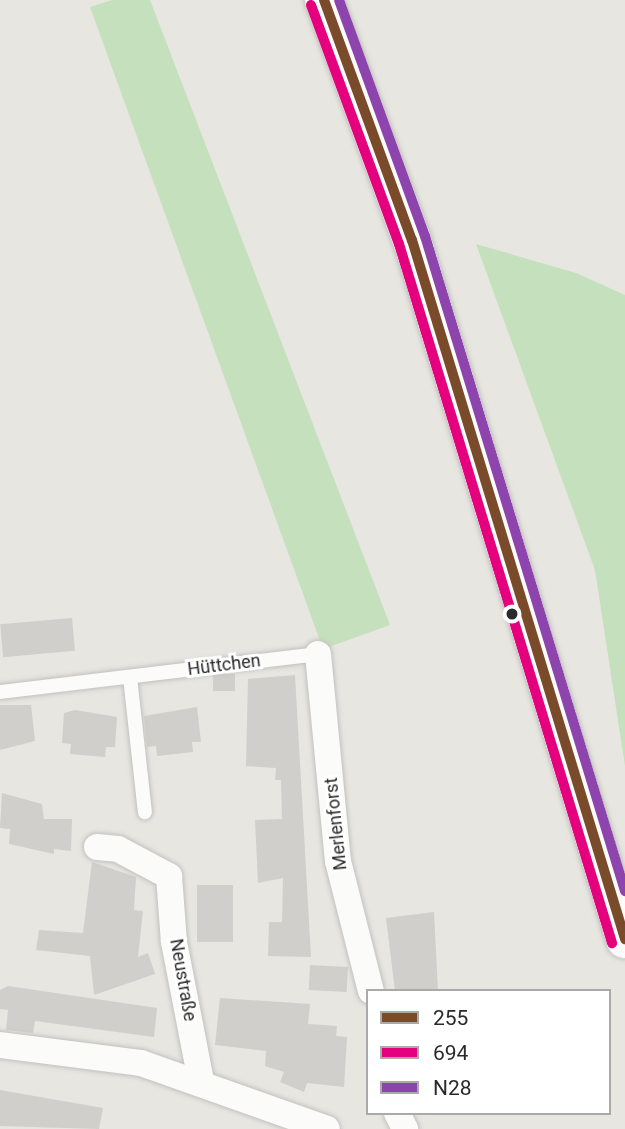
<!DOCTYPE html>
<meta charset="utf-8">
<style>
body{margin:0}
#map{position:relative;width:625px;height:1129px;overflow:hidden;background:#e7e6e0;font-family:Roboto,sans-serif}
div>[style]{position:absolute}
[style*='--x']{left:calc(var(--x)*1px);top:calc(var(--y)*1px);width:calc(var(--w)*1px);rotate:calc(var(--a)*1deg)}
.green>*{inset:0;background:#c5e0bc}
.building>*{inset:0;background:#d0cfcb;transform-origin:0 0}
.roads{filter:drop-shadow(0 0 2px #c2c1c0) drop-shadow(0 0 2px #c2c1c0)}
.service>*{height:14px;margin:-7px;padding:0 7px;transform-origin:7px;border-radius:7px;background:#fbfbfa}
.minor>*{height:26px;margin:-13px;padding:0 13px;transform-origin:13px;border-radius:13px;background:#fbfbfa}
.secondary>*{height:38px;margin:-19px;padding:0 19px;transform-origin:19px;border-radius:19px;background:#fbfbfa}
.bus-1>*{height:10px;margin:-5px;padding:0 5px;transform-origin:5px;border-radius:5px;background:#7a4b2a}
.bus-2>*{height:10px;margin:-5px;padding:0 5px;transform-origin:5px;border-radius:5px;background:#e5007d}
.bus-3>*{height:10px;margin:-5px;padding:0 5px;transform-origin:5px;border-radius:5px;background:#8e44ad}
.dots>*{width:19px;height:19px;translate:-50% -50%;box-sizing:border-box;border:4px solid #fff;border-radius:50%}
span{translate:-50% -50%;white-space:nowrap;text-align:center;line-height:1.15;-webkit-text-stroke:6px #fff;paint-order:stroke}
.street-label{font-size:18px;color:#2a2a2a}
.legend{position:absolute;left:366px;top:989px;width:245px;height:126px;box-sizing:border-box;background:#fff;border:2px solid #aaa;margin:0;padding:9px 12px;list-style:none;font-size:21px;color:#2a2a2a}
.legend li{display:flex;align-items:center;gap:14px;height:35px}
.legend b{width:35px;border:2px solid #aaa}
</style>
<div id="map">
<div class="green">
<div style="clip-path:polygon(112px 0,150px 0,390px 625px,323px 649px,90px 7px)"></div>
<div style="clip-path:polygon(476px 244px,576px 273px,625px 295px,625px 766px,595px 570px)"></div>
</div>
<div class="building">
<div style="left:72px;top:618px;width:33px;height:72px;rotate:85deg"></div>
<div style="left:235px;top:674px;width:17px;height:22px;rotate:90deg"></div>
<div style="clip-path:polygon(295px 675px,311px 957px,268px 956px,269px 922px,282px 922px,283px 878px,258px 883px,255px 820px,282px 819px,281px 780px,275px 780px,276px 768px,246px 766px,248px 679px)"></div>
<div style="clip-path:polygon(0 705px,31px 705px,35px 741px,0 750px)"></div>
<div style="clip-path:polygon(197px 707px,201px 742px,192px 742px,193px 752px,157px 756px,156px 746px,147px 747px,144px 716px)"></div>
<div style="clip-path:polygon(75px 710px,117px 717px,115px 747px,106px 747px,105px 757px,70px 754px,71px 744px,62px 743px,64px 713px)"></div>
<div style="clip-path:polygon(2px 793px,42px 804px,44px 819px,72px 819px,71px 851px,54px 849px,54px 854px,9px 844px,10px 829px,0 828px)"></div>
<div style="clip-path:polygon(92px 862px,136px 877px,134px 910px,143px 911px,138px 957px,148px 953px,155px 974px,94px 995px,90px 956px,36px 950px,39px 930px,83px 933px)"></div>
<div style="left:197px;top:885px;width:36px;height:57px"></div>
<div style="clip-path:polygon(434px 912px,438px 991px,395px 991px,386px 918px)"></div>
<div style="left:310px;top:965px;width:38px;height:25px;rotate:3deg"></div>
<div style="clip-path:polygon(8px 986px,157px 1008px,154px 1037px,35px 1021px,33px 1033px,6px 1030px,8px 1010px,0 1009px,0 990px)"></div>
<div style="clip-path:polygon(220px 998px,310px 1004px,308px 1024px,337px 1026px,336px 1036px,347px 1037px,344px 1087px,307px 1083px,304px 1092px,280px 1082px,284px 1072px,265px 1066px,266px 1051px,215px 1045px)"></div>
<div style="clip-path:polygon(0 1090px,103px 1108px,99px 1129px,0 1126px)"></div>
</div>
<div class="roads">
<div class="service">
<div style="--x:130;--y:677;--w:136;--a:83.7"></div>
<div style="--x:0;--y:692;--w:320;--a:-6.8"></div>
</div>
<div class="minor">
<div style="--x:318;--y:654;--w:208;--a:84.5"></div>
<div style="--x:338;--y:861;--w:134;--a:75.8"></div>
<div style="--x:97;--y:847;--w:21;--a:5"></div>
<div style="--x:118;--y:849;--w:58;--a:27.9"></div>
<div style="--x:169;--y:876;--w:66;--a:85.7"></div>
<div style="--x:174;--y:942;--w:142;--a:79"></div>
<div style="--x:0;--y:1045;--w:142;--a:7.3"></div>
<div style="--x:141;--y:1063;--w:197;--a:19.5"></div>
<div style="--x:397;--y:1113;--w:18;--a:63"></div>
</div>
<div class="secondary">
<div style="--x:324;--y:0;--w:256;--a:69.9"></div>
<div style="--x:412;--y:240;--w:731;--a:73.05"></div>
</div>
</div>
<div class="bus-1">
<div style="--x:324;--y:0;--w:256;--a:69.9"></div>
<div style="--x:412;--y:240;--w:731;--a:73.05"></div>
</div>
<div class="bus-2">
<div style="--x:311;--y:5;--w:255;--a:69.8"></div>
<div style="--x:399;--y:244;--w:731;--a:73.05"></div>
</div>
<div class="bus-3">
<div style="--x:339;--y:0;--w:251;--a:70"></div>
<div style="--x:425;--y:236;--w:685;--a:73.02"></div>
</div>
<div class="dots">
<div style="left:512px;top:614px;background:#2a2a2a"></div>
</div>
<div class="street-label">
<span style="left:224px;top:665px;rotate:-7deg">Hüttchen</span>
<span style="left:336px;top:824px;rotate:-96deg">Merlenforst</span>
<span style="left:183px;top:980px;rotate:80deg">Neustraße</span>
</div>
<ul class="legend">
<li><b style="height:9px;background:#7a4b2a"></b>255</li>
<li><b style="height:9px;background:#e5007d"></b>694</li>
<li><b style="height:9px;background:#8e44ad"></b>N28</li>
</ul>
</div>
